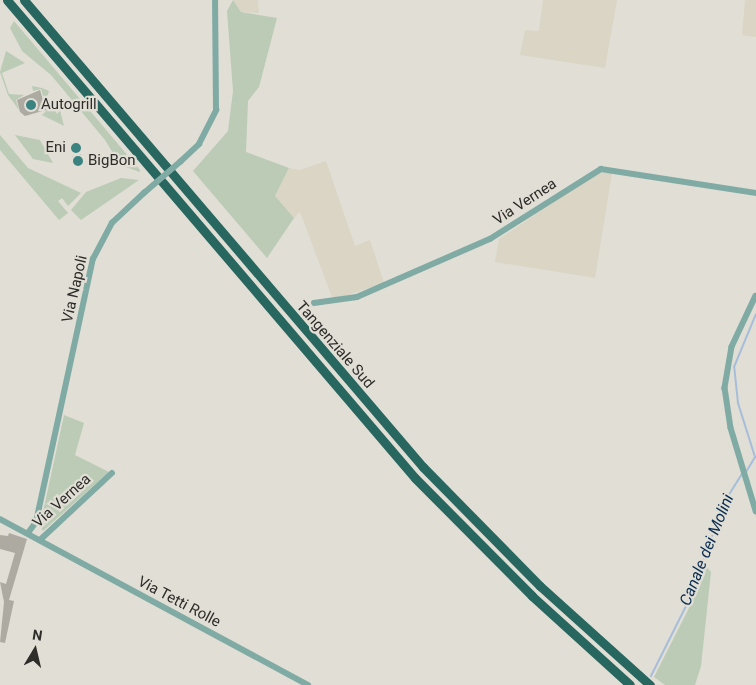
<!DOCTYPE html>
<style>
body{margin:0}
#map{position:relative;width:756px;height:685px;overflow:hidden;background:#e1ded5;font-family:Roboto,sans-serif}
div>[style]{position:absolute}
[style*='--x']{left:calc(var(--x)*1px);top:calc(var(--y)*1px);width:calc(var(--w)*1px);rotate:calc(var(--a)*1deg)}
.built>*{inset:0;background:#dad5c4}
.green>*{inset:0;background:#bbcbb6}
.stream>*{height:2px;margin:-1px;padding:0 1px;transform-origin:1px;border-radius:1px;background:#a6beda}
.building>*{inset:0;background:#adaaa2;transform-origin:0 0}
.minor>*{height:5.5px;margin:-2.75px;padding:0 2.75px;transform-origin:2.75px;border-radius:2.75px;background:#7faba4}
.highway>*{height:9px;margin:-4.5px;padding:0 4.5px;transform-origin:4.5px;border-radius:4.5px;background:#28675f}
.minor-bridge>*{height:5.5px;margin:-2.75px;padding:0 2.75px;transform-origin:2.75px;border-radius:2.75px;background:#7faba4}
.dots>*{width:14px;height:14px;translate:-50% -50%;box-sizing:border-box;border:2px solid #e1ded5;border-radius:50%}
span{translate:-50% -50%;white-space:nowrap;text-align:center;line-height:1.15;-webkit-text-stroke:4.5px #e1ded5;paint-order:stroke}
.poi-label{font-size:15px;color:#2e2d2a}
.left{translate:0 -50%;text-align:left}
.right{translate:-100% -50%;text-align:right}
.street-label{font-size:15px;color:#2e2d2a}
.water-label{font-size:16px;color:#082d52;font-style:italic}
.north{position:absolute;left:10px;top:625px;width:50px;height:50px;-webkit-text-stroke:4px #e1ded5;paint-order:stroke;rotate:9deg;font-size:14px;font-weight:700;line-height:20px;text-align:center;color:#2e2d2a}
.north::after{content:'';display:block;margin:auto;width:18px;height:22px;background:#2e2d2a;clip-path:polygon(50% 0,100% 100%,50% 72%,0 100%)}
</style>
<div id="map">
<div class="built">
<div style="clip-path:polygon(233px 0,258px 0,259px 13px,241px 12px)"></div>
<div style="clip-path:polygon(543px 0,617px 0,605px 68px,520px 55px,525px 30px,539px 31px)"></div>
<div style="clip-path:polygon(745px 0,756px 0,756px 37px,742px 35px)"></div>
<div style="clip-path:polygon(326px 161px,355px 246px,370px 240px,384px 283px,333px 300px,300px 212px,294px 218px,275px 196px,289px 168px,300px 170px)"></div>
<div style="clip-path:polygon(597px 173px,612px 173px,595px 278px,495px 262px,499px 239px)"></div>
</div>
<div class="green">
<div style="clip-path:polygon(233px 0,241px 12px,277px 18px,259px 87px,248px 101px,246px 152px,289px 168px,275px 196px,294px 218px,267px 258px,193px 171px,228px 131px,233px 91px,227px 11px)"></div>
<div style="clip-path:polygon(14px 21px,140px 170px,140px 172px,120px 165px,105px 140px,51px 75px,22px 51px,10px 28px)"></div>
<div style="clip-path:polygon(6px 51px,25px 63px,2px 73px,9px 94px,24px 95px,16px 100px,19px 110px,8px 95px,0 72px)"></div>
<div style="clip-path:polygon(32px 86px,42px 88px,49px 91px,47px 97px,57px 114px,60px 110px,64px 126px,42px 115px,47px 110px,41px 89px,33px 91px)"></div>
<div style="clip-path:polygon(0 135px,28px 168px,81px 193px,68px 206px,62px 198px,58px 201px,68px 213px,59px 220px,0 150px)"></div>
<div style="clip-path:polygon(15px 135px,40px 140px,53px 163px,33px 159px)"></div>
<div style="clip-path:polygon(121px 178px,139px 180px,81px 220px,71px 210px,86px 192px)"></div>
<div style="clip-path:polygon(64px 415px,84px 423px,75px 455px,109px 472px,43px 531px,40px 526px)"></div>
<div style="clip-path:polygon(704px 564px,711px 572px,701px 666px,695px 685px,665px 685px,654px 677px,691px 604px)"></div>
</div>
<div class="stream">
<div style="--x:746;--y:472;--w:17;--a:-59"></div>
<div style="--x:755;--y:457;--w:57;--a:-107.5"></div>
<div style="--x:738;--y:403;--w:36;--a:-96"></div>
<div style="--x:734;--y:367;--w:57;--a:-67.5"></div>
<div style="--x:651;--y:676;--w:83;--a:-63.4"></div>
<div style="--x:688;--y:602;--w:108;--a:-69.9"></div>
<div style="--x:725;--y:501;--w:32;--a:-58"></div>
</div>
<div class="building">
<div style="clip-path:polygon(40px 90px,46px 110px,25px 116px,20px 112px,17px 100px)"></div>
<div style="left:81px;top:154px;width:11px;height:9px;rotate:75deg"></div>
<div style="clip-path:polygon(9px 533px,27px 539px,9px 600px,14px 601px,5px 643px,0 642px,4px 602px,0 582px,6px 584px,15px 553px,0 549px,0 535px,8px 536px)"></div>
</div>
<div class="minor">
<div style="--x:180;--y:162;--w:26;--a:-43"></div>
<div style="--x:199;--y:144;--w:38;--a:-63"></div>
<div style="--x:216;--y:110;--w:110;--a:-90.5"></div>
<div style="--x:756;--y:296;--w:56;--a:115.2"></div>
<div style="--x:732;--y:347;--w:42;--a:99.7"></div>
<div style="--x:725;--y:388;--w:40;--a:81.5"></div>
<div style="--x:731;--y:428;--w:87;--a:73.2"></div>
<div style="--x:314;--y:303;--w:43;--a:-7.9"></div>
<div style="--x:357;--y:297;--w:145;--a:-23.6"></div>
<div style="--x:490;--y:239;--w:131;--a:-32.2"></div>
<div style="--x:601;--y:169;--w:157;--a:8.8"></div>
<div style="--x:0;--y:519;--w:350;--a:28.3"></div>
<div style="--x:28;--y:533;--w:14;--a:-54"></div>
<div style="--x:36;--y:522;--w:269;--a:-77.8"></div>
<div style="--x:93;--y:259;--w:41;--a:-62.2"></div>
<div style="--x:112;--y:223;--w:44;--a:-43.2"></div>
<div style="--x:40;--y:540;--w:98;--a:-42.9"></div>
</div>
<div class="highway">
<div style="--x:7;--y:0;--w:628;--a:49.52"></div>
<div style="--x:415;--y:478;--w:166;--a:45.2"></div>
<div style="--x:532;--y:596;--w:132;--a:42.2"></div>
<div style="--x:24;--y:0;--w:614;--a:49.49"></div>
<div style="--x:423;--y:467;--w:167;--a:45.5"></div>
<div style="--x:540;--y:586;--w:148;--a:42"></div>
</div>
<div class="minor-bridge">
<div style="--x:144;--y:193;--w:48;--a:-40.7"></div>
</div>
<div class="dots">
<div style="left:31px;top:105px;background:#3b8380"></div>
<div style="left:76px;top:148px;background:#3b8380"></div>
<div style="left:78px;top:161px;background:#3b8380"></div>
</div>
<div class="poi-label">
<span class="left" style="left:41px;top:105px">Autogrill</span>
<span class="right" style="left:66px;top:148px">Eni</span>
<span class="left" style="left:88px;top:161px">BigBon</span>
</div>
<div class="street-label">
<span style="left:525px;top:202px;rotate:-33deg">Via Vernea</span>
<span style="left:75px;top:289px;rotate:-77deg">Via Napoli</span>
<span style="left:335px;top:345px;rotate:49deg">Tangenziale Sud</span>
<span style="left:62px;top:501px;rotate:-42deg">Via Vernea</span>
<span style="left:179px;top:602px;rotate:28deg">Via Tetti Rolle</span>
</div>
<div class="water-label">
<span style="left:707px;top:550px;rotate:-68deg">Canale dei Molini</span>
</div>
<div class="north">N</div>
</div>
